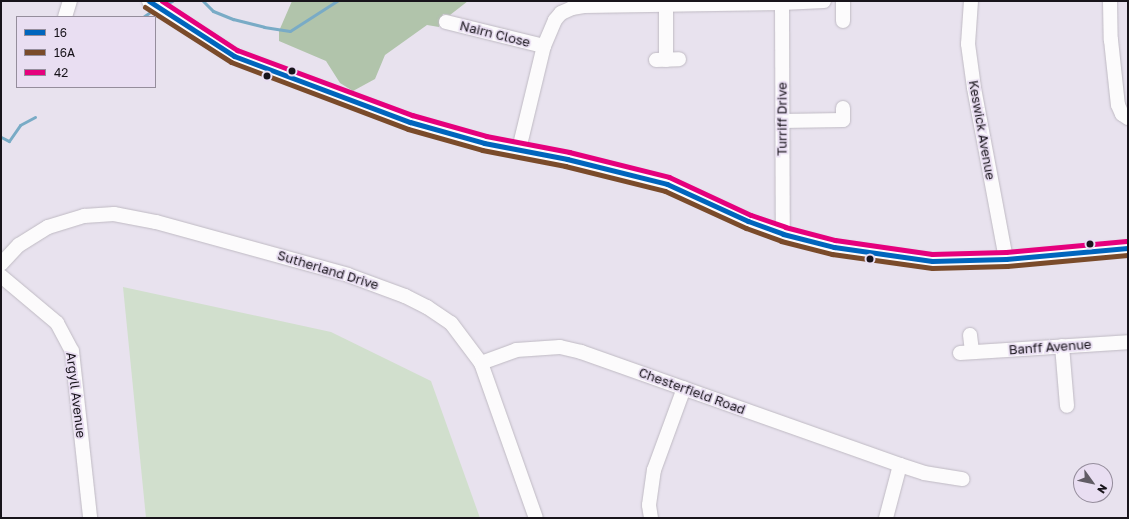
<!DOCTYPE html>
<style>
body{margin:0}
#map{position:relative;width:1129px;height:519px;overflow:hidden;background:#e8e2ee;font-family:"Golos Text",sans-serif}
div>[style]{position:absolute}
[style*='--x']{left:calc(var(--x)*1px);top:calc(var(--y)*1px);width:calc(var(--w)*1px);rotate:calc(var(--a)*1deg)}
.green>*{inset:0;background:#d1dfcd}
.forest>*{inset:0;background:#b1c4ab}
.stream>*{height:3px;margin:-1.5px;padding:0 1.5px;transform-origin:1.5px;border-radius:1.5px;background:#79abc6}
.roads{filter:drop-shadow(0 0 1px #bfbac3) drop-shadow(0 0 1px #bfbac3)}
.minor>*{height:14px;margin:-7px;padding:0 7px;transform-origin:7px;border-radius:7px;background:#fcfbfc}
.bus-1>*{height:5px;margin:-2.5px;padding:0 2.5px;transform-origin:2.5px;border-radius:2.5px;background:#0065bd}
.bus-2>*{height:5px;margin:-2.5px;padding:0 2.5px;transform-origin:2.5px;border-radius:2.5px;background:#7a4b2a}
.bus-3>*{height:5px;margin:-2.5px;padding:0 2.5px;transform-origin:2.5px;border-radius:2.5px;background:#e5007d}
.dots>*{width:11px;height:11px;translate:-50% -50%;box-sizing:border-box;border:2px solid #e9def2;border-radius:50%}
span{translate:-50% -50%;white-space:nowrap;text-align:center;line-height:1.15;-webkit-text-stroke:3.5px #e9def2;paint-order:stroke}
.street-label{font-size:13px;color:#18141b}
.frame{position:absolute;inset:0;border:2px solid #18141b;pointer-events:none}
.legend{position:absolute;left:16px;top:16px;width:140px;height:72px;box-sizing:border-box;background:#e9def2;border:1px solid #958d9c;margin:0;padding:5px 7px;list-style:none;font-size:12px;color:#18141b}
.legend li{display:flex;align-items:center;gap:8px;height:20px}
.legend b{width:20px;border:1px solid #958d9c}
.north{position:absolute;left:1073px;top:463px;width:40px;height:40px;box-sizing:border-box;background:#e9def2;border:1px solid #958d9c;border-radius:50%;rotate:123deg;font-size:11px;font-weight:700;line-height:16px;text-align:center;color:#18141b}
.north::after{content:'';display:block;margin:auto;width:14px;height:18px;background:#615c65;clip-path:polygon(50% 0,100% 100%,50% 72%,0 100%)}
</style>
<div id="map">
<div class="green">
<div style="clip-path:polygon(123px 287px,331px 332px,431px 381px,480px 518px,146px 518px)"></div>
</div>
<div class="forest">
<div style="clip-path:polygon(292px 1px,468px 1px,450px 15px,443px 14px,439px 27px,427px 25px,385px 55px,375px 79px,353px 91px,340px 83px,326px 61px,279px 41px,279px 31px)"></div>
</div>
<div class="stream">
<div style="--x:203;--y:1;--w:14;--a:45"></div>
<div style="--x:213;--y:11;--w:22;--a:22"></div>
<div style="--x:233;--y:19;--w:32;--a:14"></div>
<div style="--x:264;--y:27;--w:26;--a:9"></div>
<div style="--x:290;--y:31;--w:56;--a:-32.6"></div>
<div style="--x:166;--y:4;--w:7;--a:-27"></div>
<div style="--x:143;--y:17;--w:7;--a:-34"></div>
<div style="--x:1;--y:137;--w:9;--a:27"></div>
<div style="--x:9;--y:141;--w:19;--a:-55"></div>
<div style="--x:20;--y:125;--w:17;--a:-28"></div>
</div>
<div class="roads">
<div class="minor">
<div style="--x:149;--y:1;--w:101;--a:32.9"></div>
<div style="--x:234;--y:56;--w:188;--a:20.6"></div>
<div style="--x:410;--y:122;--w:77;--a:15.8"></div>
<div style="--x:484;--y:143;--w:85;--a:10.9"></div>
<div style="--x:567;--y:159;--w:103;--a:14"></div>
<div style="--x:667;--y:184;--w:89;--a:24.6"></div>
<div style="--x:748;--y:221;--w:37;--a:20"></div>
<div style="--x:783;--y:234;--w:53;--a:14.3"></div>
<div style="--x:834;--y:247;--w:99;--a:8.1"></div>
<div style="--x:932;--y:261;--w:74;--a:-1.5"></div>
<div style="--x:1006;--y:259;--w:122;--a:-5.2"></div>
<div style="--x:843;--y:1;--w:20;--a:90"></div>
<div style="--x:971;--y:1;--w:43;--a:94"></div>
<div style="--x:968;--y:44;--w:44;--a:82.2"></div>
<div style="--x:974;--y:88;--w:174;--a:79.4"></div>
<div style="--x:1110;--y:1;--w:39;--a:89"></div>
<div style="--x:1111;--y:40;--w:65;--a:83.9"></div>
<div style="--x:1118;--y:105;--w:10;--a:66"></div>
<div style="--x:1122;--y:114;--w:7;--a:34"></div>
<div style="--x:782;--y:3;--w:231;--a:89.8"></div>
<div style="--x:65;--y:17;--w:17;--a:-73"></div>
<div style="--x:446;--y:22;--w:101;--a:13.8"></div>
<div style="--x:656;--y:60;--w:23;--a:-2"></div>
<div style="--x:666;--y:60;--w:55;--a:-90"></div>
<div style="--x:782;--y:121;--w:61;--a:-0.9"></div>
<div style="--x:843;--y:120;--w:12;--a:-90"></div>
<div style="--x:519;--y:149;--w:106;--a:-76.4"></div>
<div style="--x:544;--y:46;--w:28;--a:-67"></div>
<div style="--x:555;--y:20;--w:9;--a:-49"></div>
<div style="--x:561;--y:13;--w:12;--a:-24"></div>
<div style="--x:572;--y:8;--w:12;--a:-9"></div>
<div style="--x:584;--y:6;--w:198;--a:-0.9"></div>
<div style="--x:782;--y:3;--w:42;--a:-2.7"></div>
<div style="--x:1;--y:264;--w:26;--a:-47"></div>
<div style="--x:19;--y:245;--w:34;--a:-32"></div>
<div style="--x:48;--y:227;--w:38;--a:-17"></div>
<div style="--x:84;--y:216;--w:30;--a:-4"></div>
<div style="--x:114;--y:214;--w:43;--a:10.8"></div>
<div style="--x:156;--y:222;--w:199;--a:15.4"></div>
<div style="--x:348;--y:275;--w:61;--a:20.2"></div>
<div style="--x:405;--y:296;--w:25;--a:27"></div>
<div style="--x:427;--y:307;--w:29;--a:34"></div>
<div style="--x:451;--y:323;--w:50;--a:53.1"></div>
<div style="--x:481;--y:363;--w:164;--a:70.5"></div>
<div style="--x:1;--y:276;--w:73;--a:40"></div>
<div style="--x:57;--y:323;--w:32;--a:62"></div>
<div style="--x:72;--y:351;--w:168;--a:83.8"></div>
<div style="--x:970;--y:335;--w:17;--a:83"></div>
<div style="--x:1062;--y:346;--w:60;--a:85.2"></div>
<div style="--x:960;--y:353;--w:168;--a:-3.7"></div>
<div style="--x:481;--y:363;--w:37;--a:-20"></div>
<div style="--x:516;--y:350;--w:44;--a:-3.9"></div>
<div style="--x:560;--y:347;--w:22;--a:13"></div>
<div style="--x:581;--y:352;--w:338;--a:19.5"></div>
<div style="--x:900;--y:465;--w:55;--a:104.8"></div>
<div style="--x:900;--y:465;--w:25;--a:18"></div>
<div style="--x:924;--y:473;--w:39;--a:9"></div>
<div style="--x:651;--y:518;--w:13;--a:-99"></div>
<div style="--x:649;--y:505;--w:35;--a:-82"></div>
<div style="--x:654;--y:470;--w:87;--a:-69.9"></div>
</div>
</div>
<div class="bus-1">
<div style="--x:149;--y:1;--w:101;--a:32.9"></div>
<div style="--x:234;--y:56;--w:188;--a:20.6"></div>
<div style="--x:410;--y:122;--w:77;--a:15.8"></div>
<div style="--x:484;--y:143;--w:85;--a:10.9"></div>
<div style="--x:567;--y:159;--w:103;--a:14"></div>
<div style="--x:667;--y:184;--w:89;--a:24.6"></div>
<div style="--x:748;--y:221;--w:37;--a:20"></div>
<div style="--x:783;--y:234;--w:53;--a:14.3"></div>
<div style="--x:834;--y:247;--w:99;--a:8.1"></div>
<div style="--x:932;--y:261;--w:74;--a:-1.5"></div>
<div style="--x:1006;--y:259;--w:122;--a:-5.2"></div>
</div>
<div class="bus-2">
<div style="--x:145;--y:7;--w:102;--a:32.6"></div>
<div style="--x:231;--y:62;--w:189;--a:20.7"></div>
<div style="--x:408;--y:129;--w:77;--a:15.8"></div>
<div style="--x:482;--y:150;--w:85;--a:10.9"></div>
<div style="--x:565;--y:166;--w:103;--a:14"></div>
<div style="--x:665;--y:191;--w:89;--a:24.6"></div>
<div style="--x:746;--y:228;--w:37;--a:20"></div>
<div style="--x:781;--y:241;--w:53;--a:14.3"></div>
<div style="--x:832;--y:254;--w:101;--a:8"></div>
<div style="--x:932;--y:268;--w:75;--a:-1.5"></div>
<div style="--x:1007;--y:266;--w:121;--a:-5.2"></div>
</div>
<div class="bus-3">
<div style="--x:162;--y:1;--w:90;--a:33.2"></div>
<div style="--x:237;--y:50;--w:187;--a:20.4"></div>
<div style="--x:412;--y:115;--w:77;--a:15.8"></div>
<div style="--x:486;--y:136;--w:85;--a:10.9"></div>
<div style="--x:569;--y:152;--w:103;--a:14"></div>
<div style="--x:669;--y:177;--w:90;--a:24.9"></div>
<div style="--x:751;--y:215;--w:36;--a:19"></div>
<div style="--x:785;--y:227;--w:52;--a:14.6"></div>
<div style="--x:835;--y:240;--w:98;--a:8.2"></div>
<div style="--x:932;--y:254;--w:74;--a:-1.5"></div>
<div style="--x:1006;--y:252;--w:121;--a:-5.2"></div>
</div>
<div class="dots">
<div style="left:292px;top:71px;background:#18141b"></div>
<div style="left:267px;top:76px;background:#18141b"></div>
<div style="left:1090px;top:244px;background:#18141b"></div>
<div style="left:870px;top:259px;background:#18141b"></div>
</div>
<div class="street-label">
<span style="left:495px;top:34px;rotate:14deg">Nairn Close</span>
<span style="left:782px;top:119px;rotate:-90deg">Turriff Drive</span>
<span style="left:982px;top:130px;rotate:80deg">Keswick Avenue</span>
<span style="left:328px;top:270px;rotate:17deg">Sutherland Drive</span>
<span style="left:1050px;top:347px;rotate:-4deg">Banff Avenue</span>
<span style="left:692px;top:391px;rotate:20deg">Chesterfield Road</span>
<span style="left:76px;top:395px;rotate:83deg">Argyll Avenue</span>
</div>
<div class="frame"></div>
<ul class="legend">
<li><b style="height:5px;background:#0065bd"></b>16</li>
<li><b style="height:5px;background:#7a4b2a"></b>16A</li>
<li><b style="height:5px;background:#e5007d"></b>42</li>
</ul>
<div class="north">N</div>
</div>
